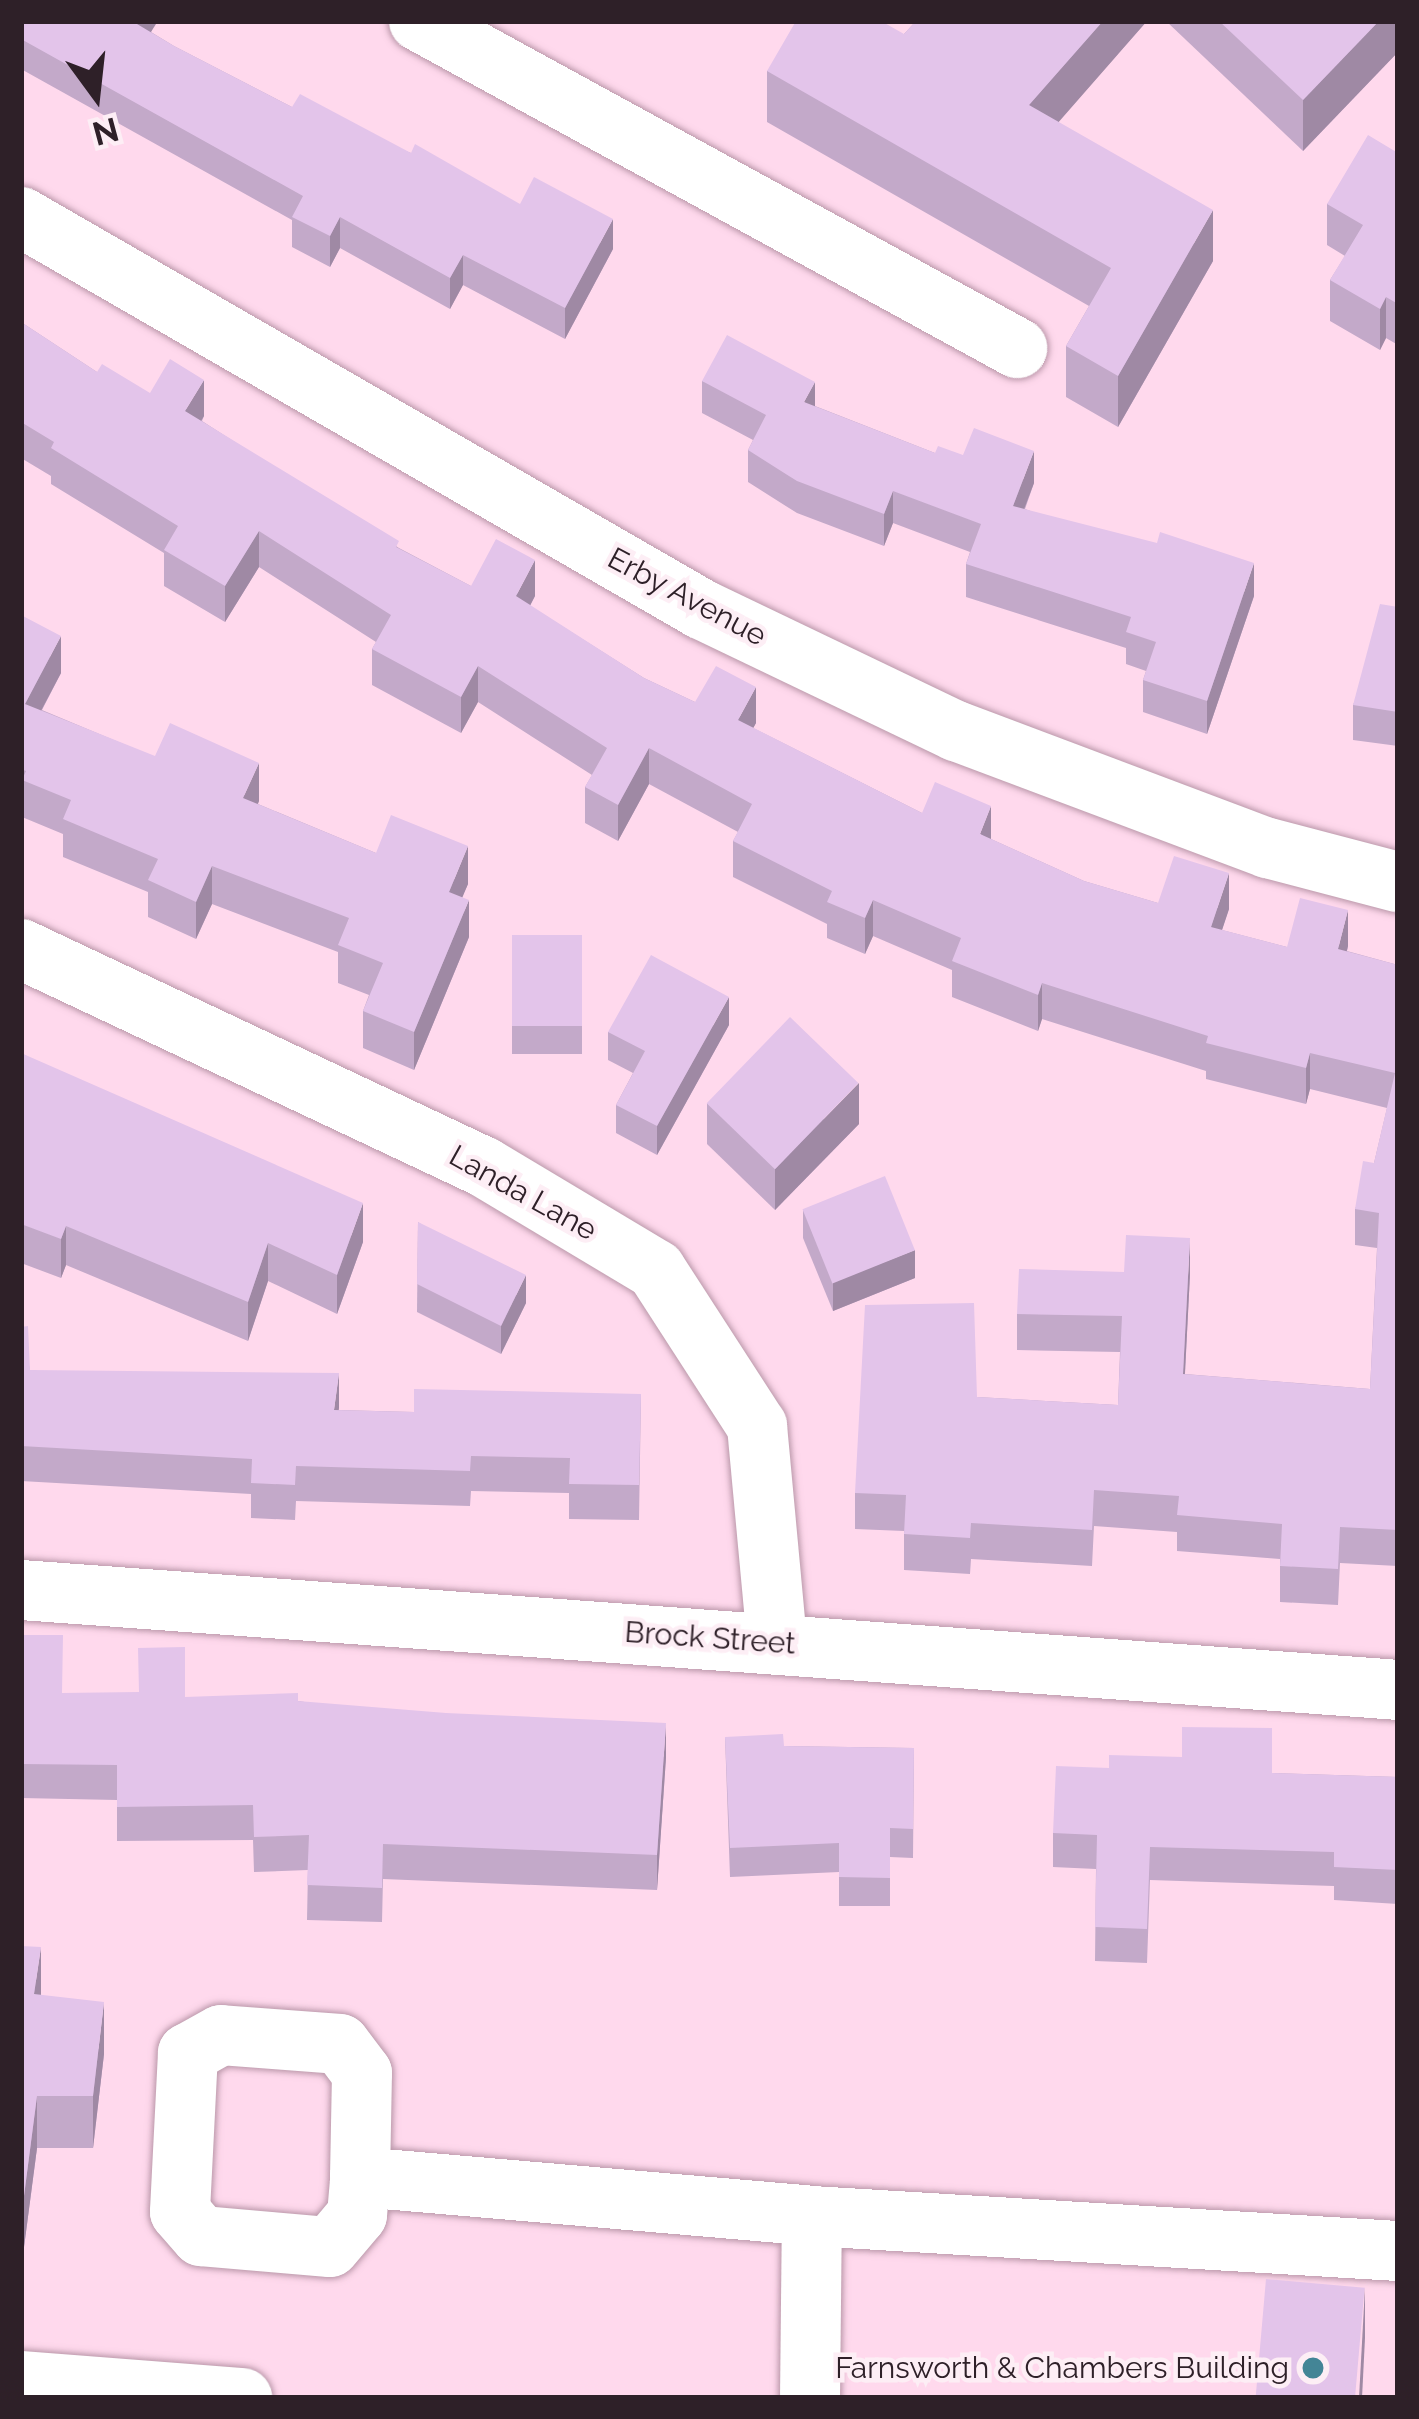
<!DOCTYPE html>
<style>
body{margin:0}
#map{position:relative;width:1419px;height:2419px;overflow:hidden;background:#ffd9ed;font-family:Raleway,sans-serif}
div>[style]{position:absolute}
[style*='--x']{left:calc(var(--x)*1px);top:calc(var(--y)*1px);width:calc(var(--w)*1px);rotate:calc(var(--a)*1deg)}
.roads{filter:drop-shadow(0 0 3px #bb98aa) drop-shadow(0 0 3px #bb98aa)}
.minor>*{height:60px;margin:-30px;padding:0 30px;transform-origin:30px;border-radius:30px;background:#fff}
.wall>*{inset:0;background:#c3a9c9;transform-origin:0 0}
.shaded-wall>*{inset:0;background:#9f89a4}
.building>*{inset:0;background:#e3c4ea;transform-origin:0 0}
.dots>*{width:33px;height:33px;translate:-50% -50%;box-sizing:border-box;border:6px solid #fdeef5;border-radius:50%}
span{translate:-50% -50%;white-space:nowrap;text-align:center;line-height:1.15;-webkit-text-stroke:9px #fdeef5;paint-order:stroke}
.street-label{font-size:30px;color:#2e2028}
.poi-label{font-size:30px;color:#2e2028}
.right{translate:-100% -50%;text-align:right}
.frame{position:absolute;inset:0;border:24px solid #2e2028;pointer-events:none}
.north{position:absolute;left:36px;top:36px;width:120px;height:120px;-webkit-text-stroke:9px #fdeef5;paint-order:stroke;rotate:165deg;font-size:33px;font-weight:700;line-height:48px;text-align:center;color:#2e2028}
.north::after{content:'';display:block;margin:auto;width:42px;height:54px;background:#2e2028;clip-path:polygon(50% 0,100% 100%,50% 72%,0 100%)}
</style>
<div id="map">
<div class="roads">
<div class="minor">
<div style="--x:419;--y:21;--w:682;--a:28.67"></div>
<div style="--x:21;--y:217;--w:785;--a:29.96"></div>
<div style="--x:701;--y:609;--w:283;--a:25.6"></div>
<div style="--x:956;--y:731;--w:333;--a:20.6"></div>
<div style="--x:1268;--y:848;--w:134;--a:14.7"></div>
<div style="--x:21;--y:949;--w:512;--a:25.21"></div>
<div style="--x:484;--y:1167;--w:200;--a:30.9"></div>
<div style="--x:656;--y:1270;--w:186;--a:57.1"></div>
<div style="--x:757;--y:1426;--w:217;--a:84.7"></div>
<div style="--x:21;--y:1590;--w:1381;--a:4.15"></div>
<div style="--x:360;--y:2177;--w:104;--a:-88.9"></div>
<div style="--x:362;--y:2073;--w:36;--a:-127"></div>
<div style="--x:340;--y:2044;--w:119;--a:-175.7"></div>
<div style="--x:221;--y:2035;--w:38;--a:151"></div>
<div style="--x:188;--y:2053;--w:159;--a:92.9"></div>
<div style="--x:180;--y:2212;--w:32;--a:49"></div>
<div style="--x:201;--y:2236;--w:129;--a:4.9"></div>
<div style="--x:330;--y:2247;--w:42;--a:-49.8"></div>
<div style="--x:357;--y:2215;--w:38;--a:-85"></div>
<div style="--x:360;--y:2177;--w:454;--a:4.9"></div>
<div style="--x:21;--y:2381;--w:222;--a:4.4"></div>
<div style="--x:810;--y:2398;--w:182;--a:-89.4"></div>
<div style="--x:812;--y:2216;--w:587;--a:3.42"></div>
</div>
</div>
<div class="wall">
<div style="clip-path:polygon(21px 21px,156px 21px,151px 32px,174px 46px,292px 107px,411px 153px,613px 249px,565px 339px,463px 285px,450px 309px,340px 248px,330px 267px,292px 247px,292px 220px,21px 69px)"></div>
<div style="clip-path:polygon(916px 21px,1147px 21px,1058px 122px,1213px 261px,1118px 427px,1066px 397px,1066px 346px,1089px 306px,767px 122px,767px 71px,904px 34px)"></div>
<div style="clip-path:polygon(1166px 21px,1398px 21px,1398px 52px,1303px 151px)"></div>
<div style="clip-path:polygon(1398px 153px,1398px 345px,1386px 338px,1380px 350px,1330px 321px,1330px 280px,1345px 256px,1327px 245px,1327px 204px)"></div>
<div style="clip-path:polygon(21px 322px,97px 372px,204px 416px,202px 421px,399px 548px,471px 586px,535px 596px,530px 606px,644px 678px,695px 702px,756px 723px,753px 728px,922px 813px,991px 839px,1084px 881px,1158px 903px,1229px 909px,1222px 930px,1287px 947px,1348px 946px,1347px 951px,1398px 965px,1398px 1566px,1340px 1563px,1338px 1605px,1280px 1602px,1280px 1559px,1177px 1551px,1177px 1532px,1094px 1526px,1092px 1566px,971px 1559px,970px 1574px,904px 1570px,904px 1531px,855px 1529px,855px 1493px,977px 1397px,1118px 1405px,1120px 1352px,1017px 1350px,1017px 1314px,1190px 1274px,1185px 1374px,1370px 1389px,1377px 1248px,1355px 1245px,1355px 1209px,1374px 1163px,1387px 1108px,1310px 1089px,1306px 1104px,1206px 1079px,1206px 1071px,1042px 1019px,1038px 1031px,952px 997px,952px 970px,873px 936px,865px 954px,827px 938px,827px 924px,733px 877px,733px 841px,738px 832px,649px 784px,618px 841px,585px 823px,585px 787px,592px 775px,478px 702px,461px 733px,372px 685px,372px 649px,376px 642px,259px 567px,225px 622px,164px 586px,164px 553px,51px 484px,51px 476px,21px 458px)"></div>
<div style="clip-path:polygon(702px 381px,815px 406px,935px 453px,1034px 483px,1025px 509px,1254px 596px,1207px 734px,1143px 712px,1143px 680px,1146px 671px,1126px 664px,1126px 648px,966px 597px,966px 564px,970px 552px,893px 523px,884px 546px,797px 513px,748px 482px,748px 450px,753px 440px,702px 413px)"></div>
<div style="clip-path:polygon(1398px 607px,1398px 746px,1353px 740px,1353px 705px)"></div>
<div style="clip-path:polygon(21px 615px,61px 673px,42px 710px,259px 801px,258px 804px,376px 853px,468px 884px,462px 897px,469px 937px,414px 1070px,363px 1048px,363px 1011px,369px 995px,338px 983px,338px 952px,212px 904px,196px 939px,148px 917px,148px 892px,63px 857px,63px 834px,22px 817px)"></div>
<div style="left:512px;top:935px;width:70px;height:119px"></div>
<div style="clip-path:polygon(729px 1025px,657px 1155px,616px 1133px,616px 1105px,633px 1073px,608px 1060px,608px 1032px)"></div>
<div style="clip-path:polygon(21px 1053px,363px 1242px,337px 1314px,268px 1281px,248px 1341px,66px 1265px,61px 1278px,21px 1263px)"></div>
<div style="clip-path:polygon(707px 1103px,859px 1124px,775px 1210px,707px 1144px)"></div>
<div style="clip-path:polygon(803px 1210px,915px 1278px,833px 1311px,803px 1238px)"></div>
<div style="clip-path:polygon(418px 1222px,526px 1303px,501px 1354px,417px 1312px)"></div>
<div style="clip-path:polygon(21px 1327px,30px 1370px,339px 1410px,414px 1412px,641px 1394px,639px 1520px,569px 1519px,569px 1493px,471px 1491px,470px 1506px,296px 1501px,295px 1520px,251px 1518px,251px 1494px,21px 1481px)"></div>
<div style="clip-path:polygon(21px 1635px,62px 1693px,298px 1701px,666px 1757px,657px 1890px,383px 1879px,382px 1922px,307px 1920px,308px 1870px,254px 1872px,253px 1840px,117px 1841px,117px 1800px,21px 1798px)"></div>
<div style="clip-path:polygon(725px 1737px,784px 1746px,914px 1748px,913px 1858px,890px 1857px,890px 1906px,839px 1906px,839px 1872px,730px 1877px)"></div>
<div style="clip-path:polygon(1272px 1773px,1398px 1777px,1398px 1904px,1334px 1900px,1334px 1886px,1150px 1880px,1147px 1963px,1095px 1961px,1096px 1869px,1053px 1867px,1053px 1833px)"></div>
<div style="clip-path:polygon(21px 1946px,41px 1995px,104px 2054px,93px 2148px,37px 2148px,21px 2270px)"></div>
</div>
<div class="shaded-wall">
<div style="clip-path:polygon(139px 21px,156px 21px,156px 24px,137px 54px,137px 24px)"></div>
<div style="clip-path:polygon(1103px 21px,1147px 21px,1029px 156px,1029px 105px)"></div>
<div style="clip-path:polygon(1379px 21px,1398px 21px,1398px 52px,1303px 151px,1303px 100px)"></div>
<div style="clip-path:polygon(1213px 210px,1213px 261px,1118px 427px,1118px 376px)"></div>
<div style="clip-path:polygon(340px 217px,340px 248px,330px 267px,330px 236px)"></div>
<div style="clip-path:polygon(613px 219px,613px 249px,565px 339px,565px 308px)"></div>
<div style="clip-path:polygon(463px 255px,463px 285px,450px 309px,450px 278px)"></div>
<div style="clip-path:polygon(1386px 297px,1386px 338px,1380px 350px,1380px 309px)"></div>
<div style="clip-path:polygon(204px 380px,204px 416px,185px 447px,185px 411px)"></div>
<div style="clip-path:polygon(815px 382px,815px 415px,804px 402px)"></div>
<div style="clip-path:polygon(1034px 451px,1034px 483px,1013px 538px,1013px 506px)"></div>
<div style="clip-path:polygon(893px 491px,893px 523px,884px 546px,884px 514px)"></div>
<div style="clip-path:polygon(259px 531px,259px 567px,225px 622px,225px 586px)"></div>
<div style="clip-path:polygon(535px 560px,535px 596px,516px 632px,516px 596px)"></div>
<div style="clip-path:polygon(1254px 563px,1254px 596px,1207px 734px,1207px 701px)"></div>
<div style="clip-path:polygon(61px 636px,61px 673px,25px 741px,25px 704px)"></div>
<div style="clip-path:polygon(478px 666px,478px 702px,461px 733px,461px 697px)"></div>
<div style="clip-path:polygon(756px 687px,756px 723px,738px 756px,738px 720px)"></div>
<div style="clip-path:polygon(649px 748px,649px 784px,618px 841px,618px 805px)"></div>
<div style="clip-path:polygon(259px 763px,259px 801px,243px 835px,243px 798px)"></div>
<div style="clip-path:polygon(991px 806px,991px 842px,980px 834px)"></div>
<div style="clip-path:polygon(468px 846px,468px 884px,449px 929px,449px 892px)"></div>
<div style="clip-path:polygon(212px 866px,212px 904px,196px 939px,196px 902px)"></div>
<div style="clip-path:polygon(1229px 873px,1229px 909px,1211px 963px,1211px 927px)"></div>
<div style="clip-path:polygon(469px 900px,469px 937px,414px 1070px,414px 1032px)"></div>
<div style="clip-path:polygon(873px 900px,873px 936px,865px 954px,865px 918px)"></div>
<div style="clip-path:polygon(1348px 910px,1348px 946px,1338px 985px,1338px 949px)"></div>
<div style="clip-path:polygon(1042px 983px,1042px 1019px,1038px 1031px,1038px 995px)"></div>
<div style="clip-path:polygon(729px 997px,729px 1025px,657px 1155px,657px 1126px)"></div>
<div style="clip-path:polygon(1310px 1053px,1310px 1089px,1306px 1104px,1306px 1068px)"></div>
<div style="clip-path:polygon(859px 1083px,859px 1124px,775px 1210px,775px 1169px)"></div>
<div style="clip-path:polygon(363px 1203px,363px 1242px,337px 1314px,337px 1275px)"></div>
<div style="clip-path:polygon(66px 1226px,66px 1265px,61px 1278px,61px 1239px)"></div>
<div style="clip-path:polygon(1190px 1238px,1190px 1274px,1183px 1410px,1183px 1374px)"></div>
<div style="clip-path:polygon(268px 1243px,268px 1281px,248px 1341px,248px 1302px)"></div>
<div style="clip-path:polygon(915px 1250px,915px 1278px,833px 1311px,833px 1282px)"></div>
<div style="clip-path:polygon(526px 1275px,526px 1303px,501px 1354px,501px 1326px)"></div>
<div style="clip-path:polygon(339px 1373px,339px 1408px,334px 1445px,334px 1410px)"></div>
<div style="clip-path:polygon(666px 1723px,666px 1757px,657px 1890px,657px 1855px)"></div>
<div style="clip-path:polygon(41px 1947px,41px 1999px,34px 1994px)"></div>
<div style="clip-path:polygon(104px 2002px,104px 2054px,93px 2148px,93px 2096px)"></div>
<div style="clip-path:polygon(37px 2096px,37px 2148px,21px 2270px,21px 2219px)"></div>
<div style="clip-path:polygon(1365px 2287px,1365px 2338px,1362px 2398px,1359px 2398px)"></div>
</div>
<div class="building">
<div style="clip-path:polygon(21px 21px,139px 21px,137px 24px,174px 46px,292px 107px,300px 94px,411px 153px,415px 144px,520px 204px,534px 177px,613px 219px,565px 308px,463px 255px,450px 278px,340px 217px,330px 236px,292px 217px,303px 196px,21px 39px)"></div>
<div style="clip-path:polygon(796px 21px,881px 21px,904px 34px,916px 21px,1103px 21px,1029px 105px,1213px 210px,1118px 376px,1066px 346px,1111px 268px,767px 71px)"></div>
<div style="clip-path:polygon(1219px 21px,1379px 21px,1303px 100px)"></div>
<div style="clip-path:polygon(1368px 135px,1398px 153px,1398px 304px,1386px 297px,1380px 309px,1330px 280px,1363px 225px,1327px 204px)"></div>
<div style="clip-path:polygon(21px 322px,97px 372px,102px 364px,150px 393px,170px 359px,204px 380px,185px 411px,399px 541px,396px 547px,471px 586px,496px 539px,535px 560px,516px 596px,644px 678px,695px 702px,716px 666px,756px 687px,738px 720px,922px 813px,935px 782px,991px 806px,980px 834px,1084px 881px,1158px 903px,1174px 856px,1229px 873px,1211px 927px,1287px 947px,1300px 898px,1348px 910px,1338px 949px,1398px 965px,1398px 1530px,1340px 1527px,1338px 1569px,1280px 1566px,1282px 1524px,1177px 1515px,1179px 1496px,1094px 1490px,1092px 1530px,971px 1523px,970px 1538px,904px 1534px,906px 1495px,855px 1493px,865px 1305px,974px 1303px,977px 1397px,1118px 1405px,1122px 1316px,1017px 1314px,1019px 1269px,1124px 1272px,1126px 1235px,1190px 1238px,1183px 1374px,1370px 1389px,1379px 1213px,1355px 1209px,1363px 1161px,1374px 1163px,1395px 1073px,1310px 1053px,1306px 1068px,1206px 1043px,1208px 1036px,1042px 983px,1038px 995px,952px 961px,961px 938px,873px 900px,865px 918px,827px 902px,832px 891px,733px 841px,752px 804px,649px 748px,618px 805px,585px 787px,607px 748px,478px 666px,461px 697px,372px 649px,391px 615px,259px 531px,225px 586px,164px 550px,178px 526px,51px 448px,54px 442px,21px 422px)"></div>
<div style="clip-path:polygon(727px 335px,815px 382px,804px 402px,935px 453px,938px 446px,963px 455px,974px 428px,1034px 451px,1013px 506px,1157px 543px,1160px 532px,1254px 563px,1207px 701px,1143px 680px,1156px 642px,1126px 632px,1131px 617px,966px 564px,981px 524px,893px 491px,884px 514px,797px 481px,748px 450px,766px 415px,702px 381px)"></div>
<div style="clip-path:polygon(1380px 604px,1398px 607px,1398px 712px,1353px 705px)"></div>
<div style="clip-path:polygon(21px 615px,61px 636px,25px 704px,155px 756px,170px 723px,259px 763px,243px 798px,376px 853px,391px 815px,468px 846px,449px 892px,469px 900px,414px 1032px,363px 1011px,383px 963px,338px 945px,349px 918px,212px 866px,196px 902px,148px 880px,158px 859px,63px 819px,71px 800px,22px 780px,26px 771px,21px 769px)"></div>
<div style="left:512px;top:935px;width:70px;height:91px"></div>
<div style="clip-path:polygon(651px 955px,729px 997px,657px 1126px,616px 1105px,645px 1051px,608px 1032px)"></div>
<div style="left:790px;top:1017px;width:95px;height:120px;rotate:44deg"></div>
<div style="clip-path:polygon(21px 1053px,363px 1203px,337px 1275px,268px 1243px,248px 1302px,66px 1226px,61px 1239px,21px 1224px)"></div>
<div style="left:885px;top:1176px;width:80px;height:89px;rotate:68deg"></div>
<div style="clip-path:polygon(418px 1222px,526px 1275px,501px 1326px,417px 1284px)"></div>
<div style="clip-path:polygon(28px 1326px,30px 1370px,339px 1373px,334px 1410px,414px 1412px,414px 1389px,641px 1394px,639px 1485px,569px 1484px,570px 1458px,471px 1456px,470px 1471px,296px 1466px,295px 1485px,251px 1483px,252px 1459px,21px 1446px,21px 1327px)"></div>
<div style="clip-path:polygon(21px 1635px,63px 1635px,62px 1693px,139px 1692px,138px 1648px,185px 1647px,185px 1697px,298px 1693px,298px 1701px,446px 1713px,666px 1723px,657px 1855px,383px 1844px,382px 1888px,307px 1885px,309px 1835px,254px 1837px,253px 1805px,117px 1807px,117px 1765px,21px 1764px)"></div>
<div style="clip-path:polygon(1182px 1727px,1272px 1728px,1272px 1773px,1398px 1777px,1398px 1870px,1334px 1867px,1334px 1852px,1150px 1847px,1147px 1929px,1095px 1927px,1097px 1835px,1053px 1833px,1056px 1766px,1109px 1768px,1109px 1755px,1182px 1757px)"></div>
<div style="clip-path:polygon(783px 1734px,784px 1746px,914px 1748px,913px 1829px,890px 1828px,890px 1878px,839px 1877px,839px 1843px,730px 1848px,725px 1737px)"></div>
<div style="clip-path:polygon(21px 1946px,41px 1947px,34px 1994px,104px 2002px,93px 2096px,37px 2096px,21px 2219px)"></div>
<div style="left:1266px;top:2279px;width:99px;height:120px;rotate:5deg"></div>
</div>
<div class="dots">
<div style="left:1313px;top:2368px;background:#438596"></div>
</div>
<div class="street-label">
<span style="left:687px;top:597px;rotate:28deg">Erby Avenue</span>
<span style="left:523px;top:1193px;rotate:29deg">Landa Lane</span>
<span style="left:710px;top:1638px;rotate:4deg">Brock Street</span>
</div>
<div class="poi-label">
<span class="right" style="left:1289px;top:2368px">Farnsworth &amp; Chambers Building</span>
</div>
<div class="frame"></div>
<div class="north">N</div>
</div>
